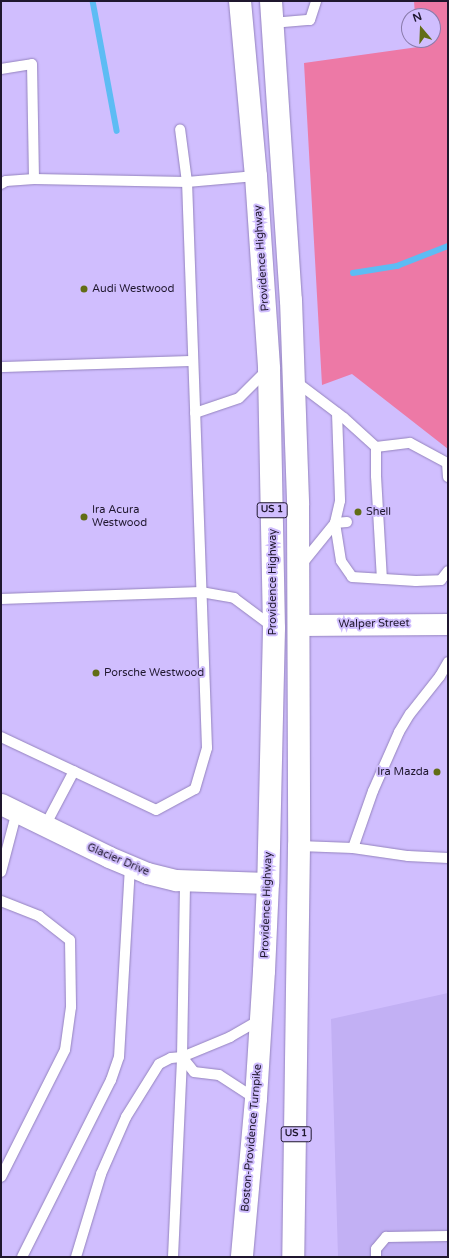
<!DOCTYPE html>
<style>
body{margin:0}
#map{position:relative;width:449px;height:1258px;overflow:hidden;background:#d0befe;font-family:"Varela Round",sans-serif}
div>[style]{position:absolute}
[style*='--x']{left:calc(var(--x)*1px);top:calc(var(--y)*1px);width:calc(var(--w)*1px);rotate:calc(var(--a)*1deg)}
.built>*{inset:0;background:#c2b0f4}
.green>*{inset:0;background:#ed79a6}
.stream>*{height:5.5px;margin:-2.75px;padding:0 2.75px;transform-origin:2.75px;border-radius:2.75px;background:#5dbcf4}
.roads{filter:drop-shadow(0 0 1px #9483be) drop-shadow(0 0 1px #9483be)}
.service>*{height:10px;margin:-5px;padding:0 5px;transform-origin:5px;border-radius:5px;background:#fff}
.minor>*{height:21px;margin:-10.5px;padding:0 10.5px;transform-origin:10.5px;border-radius:10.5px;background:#fff}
.primary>*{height:22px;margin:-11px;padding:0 11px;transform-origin:11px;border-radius:11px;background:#fff}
.dots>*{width:11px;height:11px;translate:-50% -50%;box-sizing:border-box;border:2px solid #d0befe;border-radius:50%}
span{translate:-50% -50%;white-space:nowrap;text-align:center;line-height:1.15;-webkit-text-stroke:4px #d0befe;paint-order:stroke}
.shield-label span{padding:1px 3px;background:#d0befe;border:1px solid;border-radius:3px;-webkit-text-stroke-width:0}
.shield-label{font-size:10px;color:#1f172e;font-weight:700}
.street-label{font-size:11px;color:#1f172e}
.poi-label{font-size:11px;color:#1f172e}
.left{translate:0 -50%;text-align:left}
.right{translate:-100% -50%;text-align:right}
.frame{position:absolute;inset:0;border:2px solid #1f172e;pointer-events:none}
.north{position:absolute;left:401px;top:8px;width:40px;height:40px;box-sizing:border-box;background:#d0befe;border:1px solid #897bab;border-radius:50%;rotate:341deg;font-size:11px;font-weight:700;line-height:16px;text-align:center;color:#1f172e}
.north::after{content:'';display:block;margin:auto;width:14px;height:18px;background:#626d16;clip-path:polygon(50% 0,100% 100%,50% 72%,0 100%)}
</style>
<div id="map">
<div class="built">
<div style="clip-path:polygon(448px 993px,448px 1257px,338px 1257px,331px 1019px)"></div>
</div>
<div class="green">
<div style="clip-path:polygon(414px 1px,448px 1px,448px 449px,352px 374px,322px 385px,304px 63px,418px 47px,418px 40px,433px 40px,433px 16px,415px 16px)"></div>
</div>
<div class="stream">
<div style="--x:93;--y:1;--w:132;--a:79.5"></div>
<div style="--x:353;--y:273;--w:45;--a:-9"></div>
<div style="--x:397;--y:266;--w:55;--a:-21.4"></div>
</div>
<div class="roads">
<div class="service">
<div style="--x:272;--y:23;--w:38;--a:-5"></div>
<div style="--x:310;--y:20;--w:20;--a:-72"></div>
<div style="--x:1;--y:69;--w:31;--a:-9"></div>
<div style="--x:32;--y:64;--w:115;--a:89"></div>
<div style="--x:1;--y:184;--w:6;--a:-31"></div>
<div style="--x:6;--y:181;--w:28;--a:-4"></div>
<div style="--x:34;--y:179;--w:153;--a:1.1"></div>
<div style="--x:187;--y:182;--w:69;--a:-5"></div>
<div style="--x:1;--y:367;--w:192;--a:-1.8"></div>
<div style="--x:295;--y:381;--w:61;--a:37.1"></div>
<div style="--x:344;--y:418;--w:43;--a:42.2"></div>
<div style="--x:376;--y:447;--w:29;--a:90"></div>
<div style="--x:376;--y:476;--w:103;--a:86.7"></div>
<div style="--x:195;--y:413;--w:46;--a:-18.8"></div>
<div style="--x:239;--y:398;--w:40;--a:-45"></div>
<div style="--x:337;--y:413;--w:88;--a:88"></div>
<div style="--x:340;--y:501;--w:23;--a:103"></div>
<div style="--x:335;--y:523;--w:38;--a:81"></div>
<div style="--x:341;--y:561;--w:19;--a:55"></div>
<div style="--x:352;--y:577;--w:64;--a:3.6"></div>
<div style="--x:416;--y:581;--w:25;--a:-2"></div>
<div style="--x:441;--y:580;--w:11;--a:-52"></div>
<div style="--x:376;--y:447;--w:34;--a:-7"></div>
<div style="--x:410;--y:443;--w:42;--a:28.4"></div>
<div style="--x:447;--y:463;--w:14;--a:86"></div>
<div style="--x:301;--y:565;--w:54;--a:-51"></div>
<div style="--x:335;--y:523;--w:12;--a:-5"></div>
<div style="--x:1;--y:599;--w:200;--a:-2"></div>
<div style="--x:201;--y:592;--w:34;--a:10"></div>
<div style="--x:234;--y:598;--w:49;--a:36.6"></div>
<div style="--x:1;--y:737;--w:171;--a:25.2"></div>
<div style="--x:156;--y:810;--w:44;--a:-28.3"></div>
<div style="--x:195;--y:789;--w:43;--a:-73.7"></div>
<div style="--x:207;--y:748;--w:566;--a:-92.02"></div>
<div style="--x:187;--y:182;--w:53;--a:-97.5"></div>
<div style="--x:45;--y:826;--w:62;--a:-62.2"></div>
<div style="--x:299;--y:846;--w:54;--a:2.1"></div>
<div style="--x:353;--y:848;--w:56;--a:8.3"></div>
<div style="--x:408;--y:856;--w:40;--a:2.9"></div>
<div style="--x:353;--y:848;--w:60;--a:-70.7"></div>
<div style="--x:373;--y:791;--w:64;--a:-66.2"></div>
<div style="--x:399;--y:732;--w:21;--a:-59"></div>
<div style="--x:410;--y:714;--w:48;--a:-51.7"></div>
<div style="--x:440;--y:676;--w:16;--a:-60"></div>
<div style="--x:1;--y:872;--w:63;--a:-75.3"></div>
<div style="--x:1;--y:901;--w:41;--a:21.5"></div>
<div style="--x:39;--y:916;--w:39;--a:38"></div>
<div style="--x:70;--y:940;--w:67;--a:89.1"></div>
<div style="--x:71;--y:1007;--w:43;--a:97.9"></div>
<div style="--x:65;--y:1050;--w:142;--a:116.7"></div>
<div style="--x:182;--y:1057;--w:19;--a:51"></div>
<div style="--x:194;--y:1072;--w:25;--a:7"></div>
<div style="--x:219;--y:1075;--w:44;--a:33"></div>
<div style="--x:22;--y:1257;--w:198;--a:-63.3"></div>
<div style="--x:111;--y:1080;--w:24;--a:-71"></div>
<div style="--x:119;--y:1057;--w:190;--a:-86.7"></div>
<div style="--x:76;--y:1257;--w:87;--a:-73.2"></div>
<div style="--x:101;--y:1174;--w:62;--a:-66.3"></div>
<div style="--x:126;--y:1117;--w:62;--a:-58.1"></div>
<div style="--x:159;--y:1064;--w:13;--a:-27"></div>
<div style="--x:171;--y:1058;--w:11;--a:-5"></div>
<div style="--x:182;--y:1057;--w:52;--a:-22.6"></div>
<div style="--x:230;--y:1037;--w:34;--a:-30"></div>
<div style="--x:173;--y:1257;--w:200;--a:-87.4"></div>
<div style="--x:182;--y:1057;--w:177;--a:-89"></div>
<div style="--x:376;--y:1257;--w:8;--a:-90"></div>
<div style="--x:376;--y:1249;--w:16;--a:-50"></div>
<div style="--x:386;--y:1237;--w:62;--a:-0.9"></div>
</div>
<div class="minor">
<div style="--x:299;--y:625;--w:149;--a:-0.4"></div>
<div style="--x:1;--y:804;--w:120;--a:26.1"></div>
<div style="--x:109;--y:857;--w:41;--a:22.8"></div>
<div style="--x:147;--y:873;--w:30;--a:14"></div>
<div style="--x:176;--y:880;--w:92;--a:1.9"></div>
</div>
<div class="primary">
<div style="--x:240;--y:1;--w:176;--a:84.8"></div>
<div style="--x:256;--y:176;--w:193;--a:86.1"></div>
<div style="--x:269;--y:369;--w:259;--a:88.9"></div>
<div style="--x:274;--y:628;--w:255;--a:91.3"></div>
<div style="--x:268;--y:883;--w:88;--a:92.6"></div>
<div style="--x:264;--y:971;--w:128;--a:93.6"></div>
<div style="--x:256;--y:1099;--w:159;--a:95.1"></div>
<div style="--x:271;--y:1;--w:300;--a:86.2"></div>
<div style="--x:291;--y:300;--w:205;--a:88"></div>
<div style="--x:298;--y:505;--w:341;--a:89.8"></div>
<div style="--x:299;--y:846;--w:411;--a:90.8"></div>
</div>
</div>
<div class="dots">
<div style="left:84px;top:289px;background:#626d16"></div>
<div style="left:358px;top:512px;background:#626d16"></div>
<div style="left:84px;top:517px;background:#626d16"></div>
<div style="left:96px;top:673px;background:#626d16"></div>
<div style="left:437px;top:772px;background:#626d16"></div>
</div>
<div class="shield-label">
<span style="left:272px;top:510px">US 1</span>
<span style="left:296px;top:1134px">US 1</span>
</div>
<div class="street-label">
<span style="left:262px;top:258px;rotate:-94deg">Providence Highway</span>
<span style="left:273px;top:582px;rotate:-90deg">Providence Highway</span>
<span style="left:374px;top:624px;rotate:-1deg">Walper Street</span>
<span style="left:118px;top:860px;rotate:23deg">Glacier Drive</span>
<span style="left:267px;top:905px;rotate:-88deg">Providence Highway</span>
<span style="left:252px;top:1138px;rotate:-85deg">Boston-Providence Turnpike</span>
</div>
<div class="poi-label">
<span class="left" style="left:92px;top:289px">Audi Westwood</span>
<span class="left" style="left:92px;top:517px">Ira Acura<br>Westwood</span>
<span class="left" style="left:366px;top:512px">Shell</span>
<span class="left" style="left:104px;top:673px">Porsche Westwood</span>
<span class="right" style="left:429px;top:772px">Ira Mazda</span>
</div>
<div class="frame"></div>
<div class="north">N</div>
</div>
